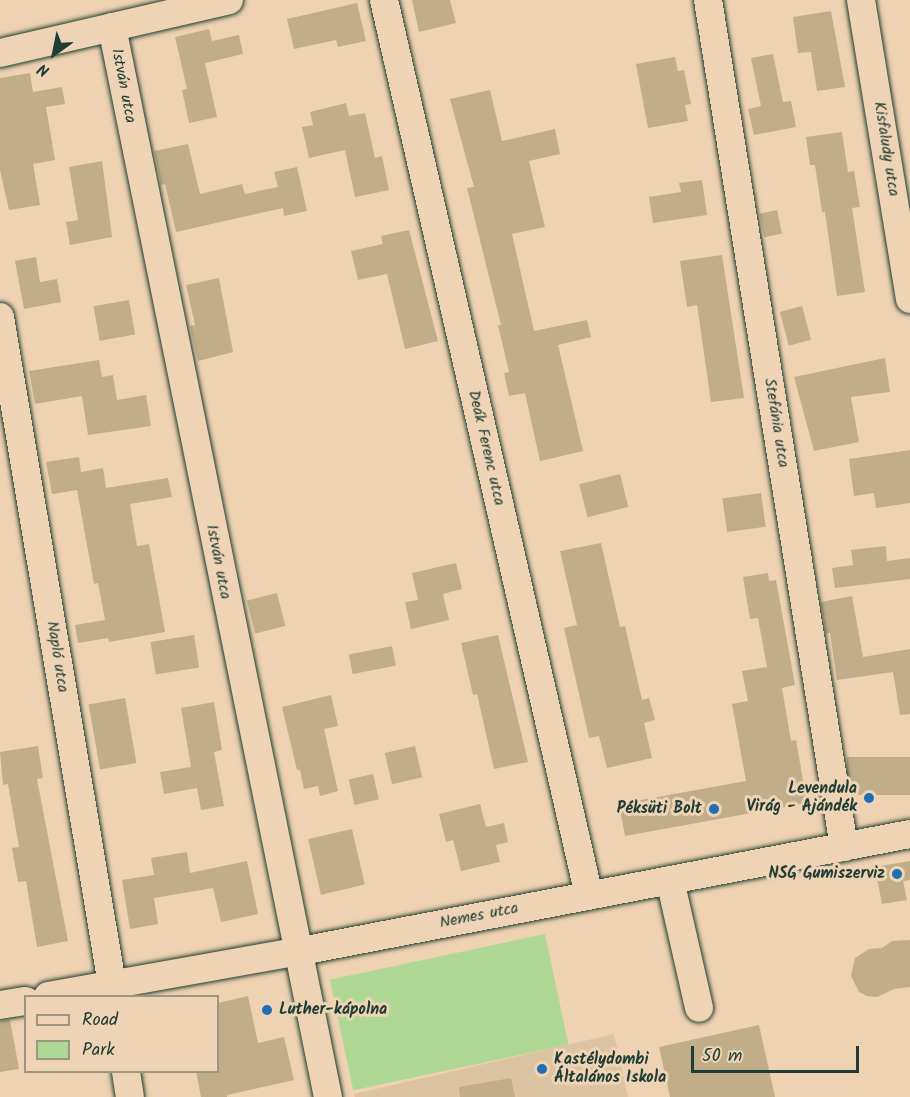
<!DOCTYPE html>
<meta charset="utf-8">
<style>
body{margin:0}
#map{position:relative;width:910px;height:1097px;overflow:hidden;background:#eed2b1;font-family:Kalam,sans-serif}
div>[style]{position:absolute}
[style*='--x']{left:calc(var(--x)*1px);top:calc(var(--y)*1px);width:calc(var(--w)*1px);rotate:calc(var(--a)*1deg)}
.built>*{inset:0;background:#dcc4a3}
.green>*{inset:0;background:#b0d895;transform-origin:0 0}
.building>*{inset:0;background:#c1ae89;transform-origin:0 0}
.roads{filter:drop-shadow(0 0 2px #1f3d34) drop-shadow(0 0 2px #1f3d34)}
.minor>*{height:28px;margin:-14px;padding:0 14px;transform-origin:14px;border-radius:14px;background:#eed3b5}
.dots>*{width:16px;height:16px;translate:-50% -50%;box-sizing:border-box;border:3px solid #eed3b5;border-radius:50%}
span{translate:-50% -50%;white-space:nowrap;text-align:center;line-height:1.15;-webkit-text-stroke:6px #eed3b5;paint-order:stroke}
.street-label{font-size:16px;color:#1f3d34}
.poi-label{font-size:16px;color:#1f3d34;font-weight:700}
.right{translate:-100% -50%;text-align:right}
.left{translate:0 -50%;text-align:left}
.legend{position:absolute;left:24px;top:995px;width:195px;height:78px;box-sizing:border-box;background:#eed3b5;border:2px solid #9b9781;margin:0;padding:8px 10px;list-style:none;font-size:18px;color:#1f3d34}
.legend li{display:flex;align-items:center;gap:12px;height:30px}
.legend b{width:30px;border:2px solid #9b9781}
.north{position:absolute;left:24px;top:24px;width:60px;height:60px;-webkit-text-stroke:4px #eed3b5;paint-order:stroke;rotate:213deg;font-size:16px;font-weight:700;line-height:24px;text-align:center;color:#1f3d34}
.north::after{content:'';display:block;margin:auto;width:21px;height:27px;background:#1f3d34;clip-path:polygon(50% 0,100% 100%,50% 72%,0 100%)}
.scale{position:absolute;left:691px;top:1046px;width:168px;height:27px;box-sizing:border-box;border:3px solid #1f3d34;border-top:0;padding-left:8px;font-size:18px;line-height:21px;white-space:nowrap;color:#1f3d34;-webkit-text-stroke:4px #eed3b5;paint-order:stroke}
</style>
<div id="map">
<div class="built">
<div style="clip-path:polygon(614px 1034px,628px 1097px,355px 1097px,354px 1094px)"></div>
</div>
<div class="green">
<div style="left:545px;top:934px;width:113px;height:220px;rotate:78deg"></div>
</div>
<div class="building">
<div style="clip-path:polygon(412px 0,450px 0,456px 23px,419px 32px)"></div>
<div style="clip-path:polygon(357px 3px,366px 41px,338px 47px,336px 40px,294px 49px,287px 19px)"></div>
<div style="clip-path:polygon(831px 11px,845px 87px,817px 91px,811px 52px,798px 53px,793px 17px)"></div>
<div style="clip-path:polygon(209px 29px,212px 41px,239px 35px,243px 54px,205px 63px,217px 117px,189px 123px,182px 90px,187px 89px,175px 37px)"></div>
<div style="clip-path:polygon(773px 54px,783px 102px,791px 101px,796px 127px,754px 135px,748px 109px,761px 106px,751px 58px)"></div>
<div style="clip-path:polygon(675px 57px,678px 71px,684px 70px,691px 104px,685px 105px,688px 121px,648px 128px,636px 64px)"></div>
<div style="clip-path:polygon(30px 73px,33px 92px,62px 87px,65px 104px,46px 107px,55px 160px,33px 164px,40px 205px,9px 210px,0 170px,0 78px)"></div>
<div style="clip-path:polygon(490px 90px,502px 141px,555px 129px,560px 154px,529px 161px,545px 227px,512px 234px,534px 331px,587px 320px,591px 337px,558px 345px,583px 451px,540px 461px,525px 393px,509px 396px,504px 373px,509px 372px,498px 325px,501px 325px,467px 188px,474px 187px,450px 99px)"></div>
<div style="clip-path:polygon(346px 103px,349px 116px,365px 113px,375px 158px,382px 156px,389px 190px,355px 197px,345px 150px,309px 158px,302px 127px,313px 125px,310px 112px)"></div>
<div style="clip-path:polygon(842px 132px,848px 172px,854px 171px,860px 207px,852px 208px,865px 292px,837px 296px,825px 212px,822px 212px,815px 165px,810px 165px,806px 137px)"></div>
<div style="clip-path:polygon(188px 144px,200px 194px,242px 184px,245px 194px,278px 187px,274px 172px,297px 167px,307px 211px,284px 216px,283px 208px,176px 232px,165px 184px,161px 185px,154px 151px)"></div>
<div style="clip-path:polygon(102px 161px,112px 237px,70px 245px,66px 222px,78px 220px,69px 167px)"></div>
<div style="clip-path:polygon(702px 180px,707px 215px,653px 223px,649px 197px,681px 192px,679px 183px)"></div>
<div style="left:777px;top:210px;width:24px;height:18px;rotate:78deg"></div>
<div style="clip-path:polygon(409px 230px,438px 341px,405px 349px,387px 274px,358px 280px,351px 251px,383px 244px,381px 236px)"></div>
<div style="clip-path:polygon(722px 255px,744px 398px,711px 402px,697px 305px,687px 307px,680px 261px)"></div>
<div style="clip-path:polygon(36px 257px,40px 282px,57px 279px,61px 302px,24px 309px,15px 261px)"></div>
<div style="clip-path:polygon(219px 278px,233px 352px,198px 361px,190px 326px,195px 325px,186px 285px)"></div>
<div style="left:129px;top:300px;width:35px;height:36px;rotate:80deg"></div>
<div style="left:802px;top:306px;width:35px;height:23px;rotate:75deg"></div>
<div style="clip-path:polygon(885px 358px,890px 392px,851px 397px,859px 442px,814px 451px,794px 377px)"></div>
<div style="clip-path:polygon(99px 360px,102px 377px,113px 375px,117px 400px,146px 395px,151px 426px,88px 435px,82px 396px,35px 404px,29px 371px)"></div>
<div style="clip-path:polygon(910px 450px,910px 503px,876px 508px,874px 493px,854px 496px,849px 459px)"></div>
<div style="clip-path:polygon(79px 457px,81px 472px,103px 468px,106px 488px,168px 478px,172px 497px,130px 504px,137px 546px,149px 544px,165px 632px,109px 642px,108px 638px,78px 643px,75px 625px,105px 620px,98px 583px,94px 584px,77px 490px,52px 494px,46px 462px)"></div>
<div style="left:620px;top:474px;width:34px;height:42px;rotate:76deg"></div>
<div style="left:761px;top:493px;width:34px;height:39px;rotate:82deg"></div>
<div style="clip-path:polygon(601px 543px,620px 627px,625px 626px,642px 700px,649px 698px,655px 720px,644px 723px,652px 758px,607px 768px,599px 736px,589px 738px,564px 628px,577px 625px,560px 551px)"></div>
<div style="clip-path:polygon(886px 546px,887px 561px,910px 558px,910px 579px,835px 588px,832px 568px,853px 565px,851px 550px)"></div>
<div style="clip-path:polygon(456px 563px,462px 589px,443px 594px,449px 620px,411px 629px,405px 602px,418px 600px,412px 573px)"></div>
<div style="clip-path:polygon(768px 573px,769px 581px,776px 580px,795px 685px,782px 688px,791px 741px,796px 740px,807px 803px,625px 836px,619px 804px,746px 781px,732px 704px,748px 701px,742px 671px,767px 667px,758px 618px,750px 619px,743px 577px)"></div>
<div style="left:277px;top:593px;width:34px;height:31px;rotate:76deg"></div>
<div style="clip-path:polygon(852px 596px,863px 657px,910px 649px,910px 714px,900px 715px,893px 672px,837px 680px,830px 633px,826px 634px,821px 602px)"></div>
<div style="left:194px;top:635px;width:33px;height:44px;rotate:81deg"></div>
<div style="clip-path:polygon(498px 635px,528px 762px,494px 769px,477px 694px,473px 695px,461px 643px)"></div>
<div style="left:392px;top:646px;width:20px;height:44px;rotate:79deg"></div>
<div style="clip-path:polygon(331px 695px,338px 726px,324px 729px,338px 791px,320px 796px,318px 786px,304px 789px,300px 770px,297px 770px,282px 707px)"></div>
<div style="left:125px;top:698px;width:66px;height:37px;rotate:80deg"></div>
<div style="clip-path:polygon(214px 702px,222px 750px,214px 752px,224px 806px,201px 810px,197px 788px,164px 794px,160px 772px,191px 767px,181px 708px)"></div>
<div style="clip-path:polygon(38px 746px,43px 778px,37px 779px,68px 941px,37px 947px,26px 881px,18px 882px,12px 848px,19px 847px,8px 784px,3px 785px,0 752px)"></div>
<div style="left:415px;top:746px;width:32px;height:31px;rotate:77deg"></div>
<div style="left:910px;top:757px;width:38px;height:63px;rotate:90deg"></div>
<div style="left:373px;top:774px;width:26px;height:25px;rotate:77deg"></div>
<div style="clip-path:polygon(480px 804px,486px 827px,504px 823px,508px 842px,496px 845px,500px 862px,461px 871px,453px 840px,446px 842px,439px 814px)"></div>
<div style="left:352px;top:829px;width:57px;height:45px;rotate:77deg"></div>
<div style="clip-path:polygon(187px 852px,190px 873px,247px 861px,258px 914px,221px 922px,213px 888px,154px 898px,158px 924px,130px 929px,122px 880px,154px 875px,151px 858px)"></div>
<div style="clip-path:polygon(910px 861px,910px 880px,903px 881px,907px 900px,882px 904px,875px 867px)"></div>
<div style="clip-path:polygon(910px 940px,910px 987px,894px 989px,877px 997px,867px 996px,859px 992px,851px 976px,855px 958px,869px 949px,882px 948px,892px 941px)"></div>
<div style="clip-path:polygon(248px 996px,258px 1043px,284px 1037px,294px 1080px,227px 1095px,227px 1097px,201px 1097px,196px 1071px,218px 1071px,218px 1003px)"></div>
<div style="clip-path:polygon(10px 1020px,19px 1069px,0 1072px,0 1021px)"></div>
<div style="clip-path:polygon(759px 1025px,775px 1097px,670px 1097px,659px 1047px)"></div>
<div style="clip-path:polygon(511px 1078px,515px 1097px,460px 1097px,459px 1087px)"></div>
</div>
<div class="roads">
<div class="minor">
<div style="--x:384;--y:0;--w:919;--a:77.11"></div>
<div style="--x:708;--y:0;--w:858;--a:80.88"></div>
<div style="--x:861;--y:0;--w:303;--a:80.7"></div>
<div style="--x:112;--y:27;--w:1092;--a:78.59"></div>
<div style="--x:0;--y:53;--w:235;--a:-13"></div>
<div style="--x:0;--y:317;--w:689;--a:80.47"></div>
<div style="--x:670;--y:880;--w:131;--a:77.2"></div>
<div style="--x:48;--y:996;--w:252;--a:-10.1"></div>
<div style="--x:296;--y:952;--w:625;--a:-10.88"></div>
<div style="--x:0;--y:1005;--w:26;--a:-9"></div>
<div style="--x:126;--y:1072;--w:25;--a:81"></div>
</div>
</div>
<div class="dots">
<div style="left:869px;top:798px;background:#1f6fb2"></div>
<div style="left:714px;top:809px;background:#1f6fb2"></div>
<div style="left:897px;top:874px;background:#1f6fb2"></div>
<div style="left:267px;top:1010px;background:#1f6fb2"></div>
<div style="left:542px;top:1069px;background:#1f6fb2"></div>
</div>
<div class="street-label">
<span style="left:123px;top:86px;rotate:79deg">István utca</span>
<span style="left:886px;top:149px;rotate:81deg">Kisfaludy utca</span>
<span style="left:776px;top:423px;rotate:81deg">Stefánia utca</span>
<span style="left:486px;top:448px;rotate:77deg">Deák Ferenc utca</span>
<span style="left:218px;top:562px;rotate:79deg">István utca</span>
<span style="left:57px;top:657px;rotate:81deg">Napló utca</span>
<span style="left:479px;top:916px;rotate:-11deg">Nemes utca</span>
</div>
<div class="poi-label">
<span class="right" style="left:857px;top:798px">Levendula<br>Virág - Ajándék</span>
<span class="right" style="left:702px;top:809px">Péksüti Bolt</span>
<span class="right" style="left:885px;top:874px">NSG Gumiszerviz</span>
<span class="left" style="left:279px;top:1010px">Luther-kápolna</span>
<span class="left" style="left:554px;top:1069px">Kastélydombi<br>Általános Iskola</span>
</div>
<ul class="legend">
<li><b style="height:8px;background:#eed3b5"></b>Road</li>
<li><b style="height:16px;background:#b0d895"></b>Park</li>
</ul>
<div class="north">N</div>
<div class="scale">50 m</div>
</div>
